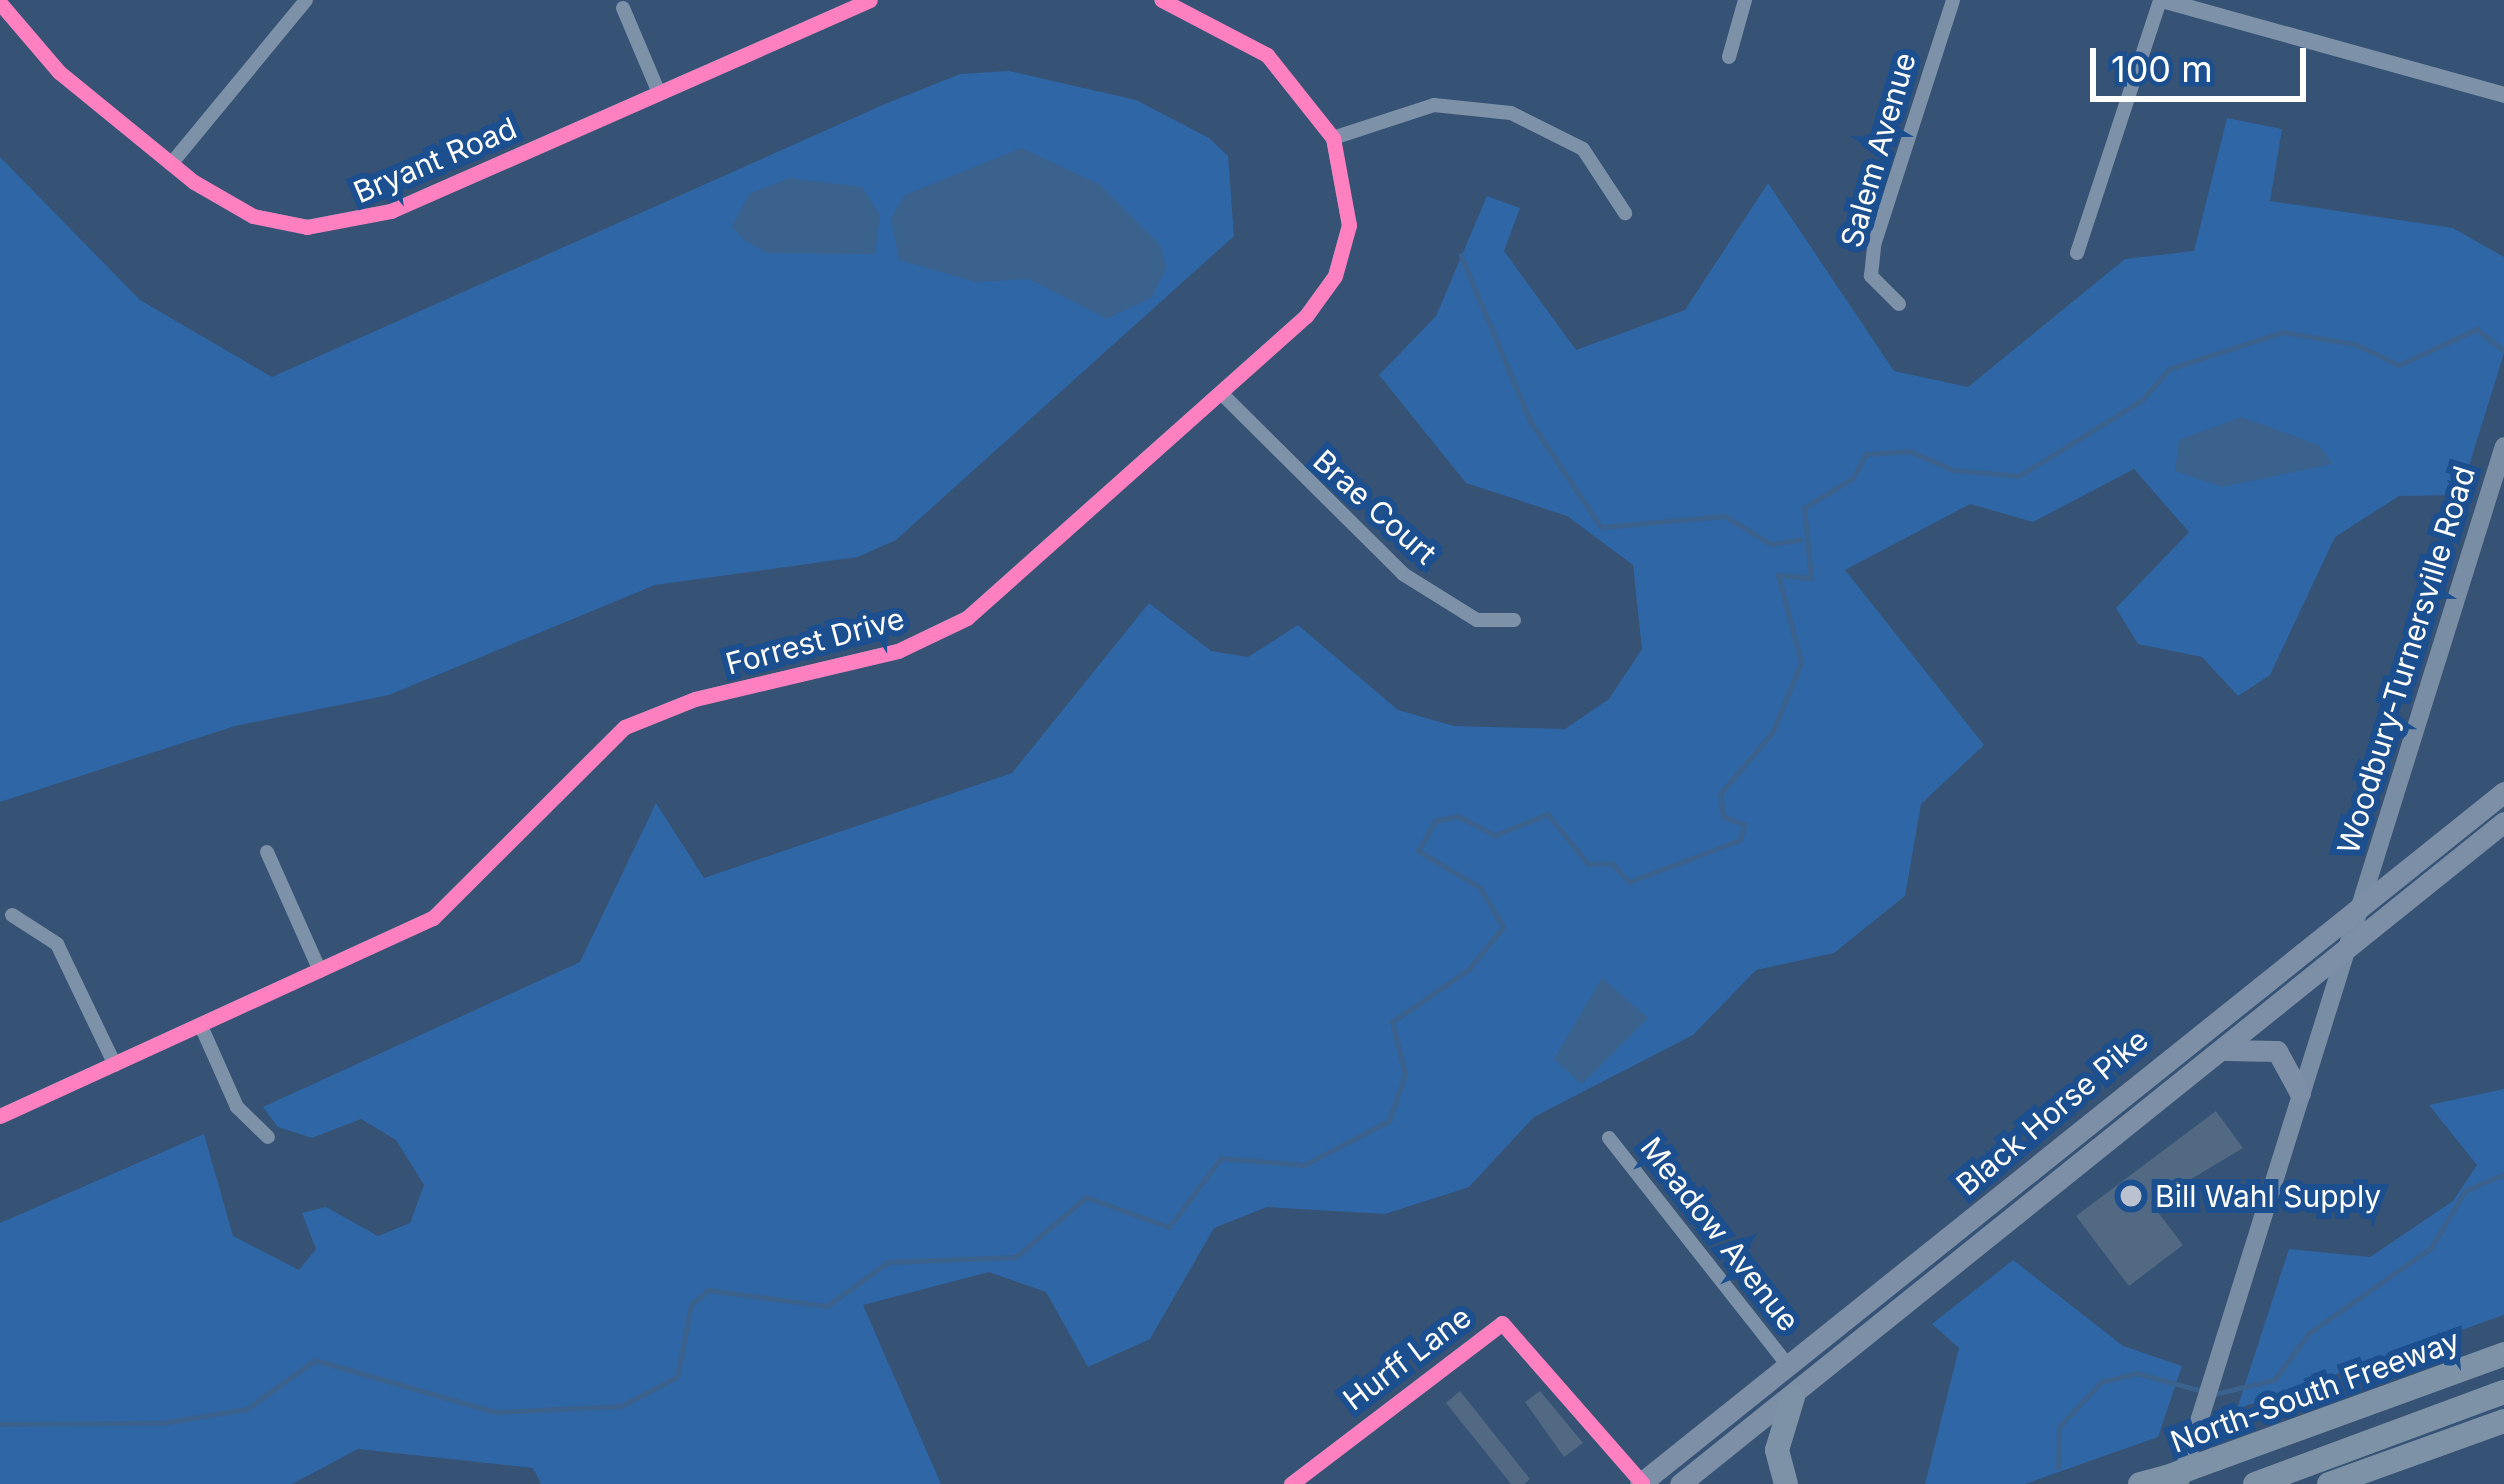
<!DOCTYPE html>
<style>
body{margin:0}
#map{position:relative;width:2504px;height:1484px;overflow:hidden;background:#365274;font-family:Inter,sans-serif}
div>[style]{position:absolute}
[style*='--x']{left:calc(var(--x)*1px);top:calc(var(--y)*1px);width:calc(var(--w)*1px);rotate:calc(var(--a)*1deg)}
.green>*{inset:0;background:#2f66a5}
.water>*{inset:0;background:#3b618d}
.stream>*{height:4.5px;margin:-2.25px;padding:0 2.25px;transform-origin:2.25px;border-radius:2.25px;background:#3b618d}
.building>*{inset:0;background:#526984}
.minor>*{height:14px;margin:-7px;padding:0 7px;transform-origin:7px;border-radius:7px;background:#7d92a8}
.tertiary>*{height:16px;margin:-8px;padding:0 8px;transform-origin:8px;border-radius:8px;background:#7d92a8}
.secondary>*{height:18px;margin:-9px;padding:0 9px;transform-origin:9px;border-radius:9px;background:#798da4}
.primary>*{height:21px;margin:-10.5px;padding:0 10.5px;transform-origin:10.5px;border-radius:10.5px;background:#7d8ea7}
.motorway>*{height:24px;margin:-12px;padding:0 12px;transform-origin:12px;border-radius:12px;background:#7e92a7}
.motorway-bridge>*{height:24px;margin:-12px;padding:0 12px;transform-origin:12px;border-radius:12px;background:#7e92a7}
.cycleway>*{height:15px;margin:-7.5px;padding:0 7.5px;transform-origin:7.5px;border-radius:7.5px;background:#ff80c0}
.dots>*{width:33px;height:33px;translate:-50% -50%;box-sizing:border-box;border:6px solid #1b4f8f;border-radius:50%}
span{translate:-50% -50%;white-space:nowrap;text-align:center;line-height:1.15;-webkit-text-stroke:12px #1b4f8f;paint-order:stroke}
.street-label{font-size:30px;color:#fff}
.poi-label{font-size:30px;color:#fff}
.left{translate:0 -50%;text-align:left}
.scale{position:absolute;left:2090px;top:48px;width:216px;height:54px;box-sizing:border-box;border:6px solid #fff;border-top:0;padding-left:15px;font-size:36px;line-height:42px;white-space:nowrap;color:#fff;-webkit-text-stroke:9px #1b4f8f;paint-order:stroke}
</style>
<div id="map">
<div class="green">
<div style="clip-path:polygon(1009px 71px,1136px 100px,1209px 138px,1228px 156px,1234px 236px,896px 540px,858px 557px,655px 585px,389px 695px,235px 726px,0 802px,0 157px,140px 300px,272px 377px,885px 104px,960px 74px)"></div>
<div style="clip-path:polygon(2227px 118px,2282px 129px,2270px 201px,2453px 228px,2504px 257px,2504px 353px,2460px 495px,2399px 496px,2335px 537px,2270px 675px,2238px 696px,2202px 657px,2138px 644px,2116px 608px,2189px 532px,2134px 469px,2033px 522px,1970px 504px,1845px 570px,1984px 745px,1921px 804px,1905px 896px,1834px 953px,1756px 970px,1693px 1035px,1534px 1117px,1469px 1187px,1385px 1214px,1267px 1207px,1214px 1228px,1150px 1339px,1088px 1367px,1046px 1292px,989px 1272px,863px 1305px,941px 1484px,541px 1484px,533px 1468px,358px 1449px,292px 1484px,0 1484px,0 1223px,204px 1134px,233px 1236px,299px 1270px,316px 1249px,302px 1213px,326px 1207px,378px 1236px,410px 1223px,424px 1185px,396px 1140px,361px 1119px,312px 1138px,278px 1127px,263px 1107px,580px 962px,656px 803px,704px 878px,1012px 773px,1149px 603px,1211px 651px,1248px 657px,1298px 625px,1398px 710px,1454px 726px,1565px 729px,1609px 699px,1642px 649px,1633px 565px,1567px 516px,1466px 483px,1379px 375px,1436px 316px,1487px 196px,1520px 208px,1504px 251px,1576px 350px,1685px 310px,1768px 183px,1894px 371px,1968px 387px,2125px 259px,2194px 251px)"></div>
<div style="clip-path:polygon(2504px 1089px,2504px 1315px,2237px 1409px,2289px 1249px,2370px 1257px,2453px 1201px,2477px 1165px,2429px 1105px)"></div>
<div style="clip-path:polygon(2013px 1260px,2123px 1346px,2182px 1366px,2158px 1437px,2025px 1484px,1925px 1484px,1959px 1348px,1932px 1324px)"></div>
</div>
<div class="water">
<div style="clip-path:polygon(1021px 148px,1099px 184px,1160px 245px,1166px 267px,1152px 297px,1107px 319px,1029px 279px,976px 282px,899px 260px,891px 218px,905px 195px)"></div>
<div style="clip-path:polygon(789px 178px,862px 187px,880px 215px,875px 254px,767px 253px,746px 241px,732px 227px,749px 194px)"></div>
<div style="clip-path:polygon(2241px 417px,2319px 445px,2332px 464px,2222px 487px,2175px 471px,2179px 440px)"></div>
<div style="clip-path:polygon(1602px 978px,1648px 1018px,1582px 1084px,1554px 1059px)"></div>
</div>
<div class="stream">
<div style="--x:1461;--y:255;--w:181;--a:67.3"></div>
<div style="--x:1531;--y:422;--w:126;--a:56.3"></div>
<div style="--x:1601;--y:527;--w:124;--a:-5.1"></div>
<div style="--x:1725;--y:516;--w:54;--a:31.3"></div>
<div style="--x:1771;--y:544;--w:30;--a:-9"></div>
<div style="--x:2214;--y:1394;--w:62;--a:-13.1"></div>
<div style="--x:2274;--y:1380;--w:59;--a:-53.3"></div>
<div style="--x:2309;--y:1333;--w:149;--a:-34.9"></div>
<div style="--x:2431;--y:1248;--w:66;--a:-59.2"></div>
<div style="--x:2465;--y:1191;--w:43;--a:-23.6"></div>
<div style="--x:0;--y:1424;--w:162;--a:-0.4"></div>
<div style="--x:162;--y:1423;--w:86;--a:-9.4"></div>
<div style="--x:247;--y:1409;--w:84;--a:-35.8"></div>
<div style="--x:315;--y:1360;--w:187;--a:16.1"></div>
<div style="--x:495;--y:1412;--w:126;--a:-2.7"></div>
<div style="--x:621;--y:1406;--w:63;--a:-27.4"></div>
<div style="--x:677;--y:1377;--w:73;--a:-79"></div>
<div style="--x:691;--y:1305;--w:23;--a:-41"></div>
<div style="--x:708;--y:1290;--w:120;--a:7.7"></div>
<div style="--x:827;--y:1306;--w:75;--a:-35.8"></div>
<div style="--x:888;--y:1262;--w:128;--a:-2.2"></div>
<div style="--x:1016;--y:1257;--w:92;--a:-40.6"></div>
<div style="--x:1086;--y:1197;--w:88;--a:19.9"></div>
<div style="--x:1169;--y:1227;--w:86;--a:-53"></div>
<div style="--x:1221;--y:1158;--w:83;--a:4.8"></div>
<div style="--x:1304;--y:1165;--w:96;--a:-27.4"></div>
<div style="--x:1389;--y:1121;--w:50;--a:-71.2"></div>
<div style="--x:1405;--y:1074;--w:54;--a:-104"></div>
<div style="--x:1392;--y:1022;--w:93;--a:-34.5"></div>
<div style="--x:1469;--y:969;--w:54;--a:-51"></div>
<div style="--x:1503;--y:927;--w:45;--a:-120.5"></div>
<div style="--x:1480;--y:888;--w:72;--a:-149.2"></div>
<div style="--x:1418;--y:851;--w:34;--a:-60"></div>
<div style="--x:1435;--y:821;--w:24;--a:-12"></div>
<div style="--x:1458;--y:816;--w:42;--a:27.2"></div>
<div style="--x:1495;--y:835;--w:57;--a:-21.6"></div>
<div style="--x:1548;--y:814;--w:64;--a:51.3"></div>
<div style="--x:1588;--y:864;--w:24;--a:-2"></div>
<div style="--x:1612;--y:863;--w:25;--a:48"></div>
<div style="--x:1629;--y:882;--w:119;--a:-20.7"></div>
<div style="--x:1740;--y:840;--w:16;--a:-75"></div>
<div style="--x:1744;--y:825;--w:22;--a:-159"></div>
<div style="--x:1723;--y:817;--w:23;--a:-97"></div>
<div style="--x:1720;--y:794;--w:80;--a:-49.6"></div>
<div style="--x:1772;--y:733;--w:76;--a:-67.5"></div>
<div style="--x:1801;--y:663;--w:91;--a:-104.6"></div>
<div style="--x:1778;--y:575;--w:33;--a:5"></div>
<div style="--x:1811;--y:578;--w:70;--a:-95.7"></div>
<div style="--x:1804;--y:508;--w:57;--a:-31.5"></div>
<div style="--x:1853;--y:478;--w:27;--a:-62"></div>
<div style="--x:1866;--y:454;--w:44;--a:-3.9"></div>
<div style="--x:1910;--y:451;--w:47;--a:23.8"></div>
<div style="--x:1953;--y:470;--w:66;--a:5.2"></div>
<div style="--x:2019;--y:476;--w:145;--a:-31.7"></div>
<div style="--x:2142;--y:400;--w:41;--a:-48.9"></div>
<div style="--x:2169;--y:369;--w:120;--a:-18"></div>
<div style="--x:2283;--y:332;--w:73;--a:9.5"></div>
<div style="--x:2355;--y:344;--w:49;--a:25.5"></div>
<div style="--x:2399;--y:365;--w:86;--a:-24.8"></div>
<div style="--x:2477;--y:329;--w:35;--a:39"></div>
<div style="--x:2058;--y:1468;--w:41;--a:-88.6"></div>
<div style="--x:2059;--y:1427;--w:62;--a:-47"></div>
<div style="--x:2101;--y:1382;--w:37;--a:-14"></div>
<div style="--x:2137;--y:1373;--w:68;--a:15.3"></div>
</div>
<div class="building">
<div style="clip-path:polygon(2216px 1111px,2243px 1148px,2151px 1203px,2183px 1245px,2129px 1286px,2076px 1216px)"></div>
<div style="clip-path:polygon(1460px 1391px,1530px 1479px,1524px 1484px,1511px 1484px,1446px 1403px)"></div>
<div style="clip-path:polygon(1540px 1391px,1583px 1443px,1564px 1457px,1525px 1402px)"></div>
</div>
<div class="minor">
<div style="--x:0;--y:3;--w:91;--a:49.5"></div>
<div style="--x:59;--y:72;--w:174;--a:39.2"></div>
<div style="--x:194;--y:182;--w:68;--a:30"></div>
<div style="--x:253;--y:216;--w:55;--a:11.5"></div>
<div style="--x:307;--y:227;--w:86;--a:-10.8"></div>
<div style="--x:391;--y:211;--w:523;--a:-23.77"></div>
<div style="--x:623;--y:8;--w:92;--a:67"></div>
<div style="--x:1729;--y:57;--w:59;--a:-74.3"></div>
<div style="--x:1333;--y:138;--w:106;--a:-18.1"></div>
<div style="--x:1434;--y:105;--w:77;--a:5.9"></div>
<div style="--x:1511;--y:113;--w:80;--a:26.6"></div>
<div style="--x:1583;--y:149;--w:77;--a:56.7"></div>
<div style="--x:171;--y:164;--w:212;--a:-50.5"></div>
<div style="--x:2077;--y:253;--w:266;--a:-71.8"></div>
<div style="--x:1899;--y:304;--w:40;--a:-135"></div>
<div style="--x:1871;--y:276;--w:31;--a:-84"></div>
<div style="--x:1874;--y:245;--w:257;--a:-72.1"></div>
<div style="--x:1221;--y:393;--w:257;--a:44.8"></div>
<div style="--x:1403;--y:574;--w:87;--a:31.9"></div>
<div style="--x:1477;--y:620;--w:37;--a:0"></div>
<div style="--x:267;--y:852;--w:130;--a:66"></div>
<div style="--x:12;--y:915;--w:54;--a:32.8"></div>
<div style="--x:57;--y:944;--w:134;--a:64.4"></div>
<div style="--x:201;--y:1026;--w:89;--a:66"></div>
<div style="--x:237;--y:1107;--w:43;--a:44.1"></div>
<div style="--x:0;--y:1116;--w:476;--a:-24.6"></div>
<div style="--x:433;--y:918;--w:271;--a:-44.9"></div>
<div style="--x:625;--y:727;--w:75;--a:-21.8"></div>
<div style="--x:695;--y:699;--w:209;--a:-13.3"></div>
<div style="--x:898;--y:651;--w:76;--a:-25.6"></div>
<div style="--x:967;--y:618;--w:454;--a:-41.7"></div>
<div style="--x:1306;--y:316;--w:49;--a:-54.1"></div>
<div style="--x:1335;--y:276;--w:53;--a:-74.6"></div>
<div style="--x:1349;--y:225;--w:88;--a:-100.4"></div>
<div style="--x:1333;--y:138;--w:106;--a:-128.5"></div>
<div style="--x:1267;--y:55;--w:119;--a:-152.4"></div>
<div style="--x:1609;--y:1138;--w:288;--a:51.8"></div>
<div style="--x:1291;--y:1484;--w:265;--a:-37.3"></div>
<div style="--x:1502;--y:1323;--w:213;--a:48.8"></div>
</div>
<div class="tertiary">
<div style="--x:2162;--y:0;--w:355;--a:15.5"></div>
</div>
<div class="secondary">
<div style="--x:2181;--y:1479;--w:1082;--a:-72.64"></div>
</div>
<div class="primary">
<div style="--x:2225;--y:1050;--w:52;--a:1.1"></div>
<div style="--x:2277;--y:1051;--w:48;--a:61.3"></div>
<div style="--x:1640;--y:1484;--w:1107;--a:-38.69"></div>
<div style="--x:1680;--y:1484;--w:1057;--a:-38.78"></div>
</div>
<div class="motorway">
<div style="--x:2216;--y:1459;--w:307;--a:-20"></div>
<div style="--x:1786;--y:1484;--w:35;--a:-105"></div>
<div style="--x:1777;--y:1450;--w:55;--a:-73.2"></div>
<div style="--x:2140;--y:1484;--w:28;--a:-15"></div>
<div style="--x:2255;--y:1484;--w:265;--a:-20.3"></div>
<div style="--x:2329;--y:1484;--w:186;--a:-19.8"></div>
</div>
<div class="motorway-bridge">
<div style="--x:2167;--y:1477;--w:52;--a:-20.2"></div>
</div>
<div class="cycleway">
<div style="--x:0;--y:3;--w:91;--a:49.5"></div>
<div style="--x:59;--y:72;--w:174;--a:39.2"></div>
<div style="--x:194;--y:182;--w:68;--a:30"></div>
<div style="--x:253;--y:216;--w:55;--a:11.5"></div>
<div style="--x:307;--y:227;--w:86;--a:-10.8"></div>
<div style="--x:391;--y:211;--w:523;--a:-23.77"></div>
<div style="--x:0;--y:1116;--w:476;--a:-24.6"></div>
<div style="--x:433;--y:918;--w:271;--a:-44.9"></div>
<div style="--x:625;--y:727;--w:75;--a:-21.8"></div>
<div style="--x:695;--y:699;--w:209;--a:-13.3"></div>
<div style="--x:898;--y:651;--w:76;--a:-25.6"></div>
<div style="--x:967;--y:618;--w:454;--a:-41.7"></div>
<div style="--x:1306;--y:316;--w:49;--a:-54.1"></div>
<div style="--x:1335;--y:276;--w:53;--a:-74.6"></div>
<div style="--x:1349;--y:225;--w:88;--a:-100.4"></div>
<div style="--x:1333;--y:138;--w:106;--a:-128.5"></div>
<div style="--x:1267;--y:55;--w:119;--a:-152.4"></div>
<div style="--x:1291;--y:1484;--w:265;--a:-37.3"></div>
<div style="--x:1502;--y:1323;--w:213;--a:48.8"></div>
</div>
<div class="dots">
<div style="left:2131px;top:1196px;background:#b9c2ce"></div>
</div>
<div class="street-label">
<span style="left:1878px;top:150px;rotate:-74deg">Salem Avenue</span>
<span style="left:435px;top:160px;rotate:-23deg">Bryant Road</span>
<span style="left:1375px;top:507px;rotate:42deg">Brae Court</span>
<span style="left:815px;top:641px;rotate:-15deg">Forrest Drive</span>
<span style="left:2406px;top:660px;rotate:-73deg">Woodbury-Turnersville Road</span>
<span style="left:2052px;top:1112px;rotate:-40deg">Black Horse Pike</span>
<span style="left:1720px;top:1234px;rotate:52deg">Meadow Avenue</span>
<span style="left:1407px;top:1358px;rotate:-37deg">Hurff Lane</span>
<span style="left:2315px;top:1391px;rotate:-20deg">North-South Freeway</span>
</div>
<div class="poi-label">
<span class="left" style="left:2155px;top:1196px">Bill Wahl Supply</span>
</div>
<div class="scale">100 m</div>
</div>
